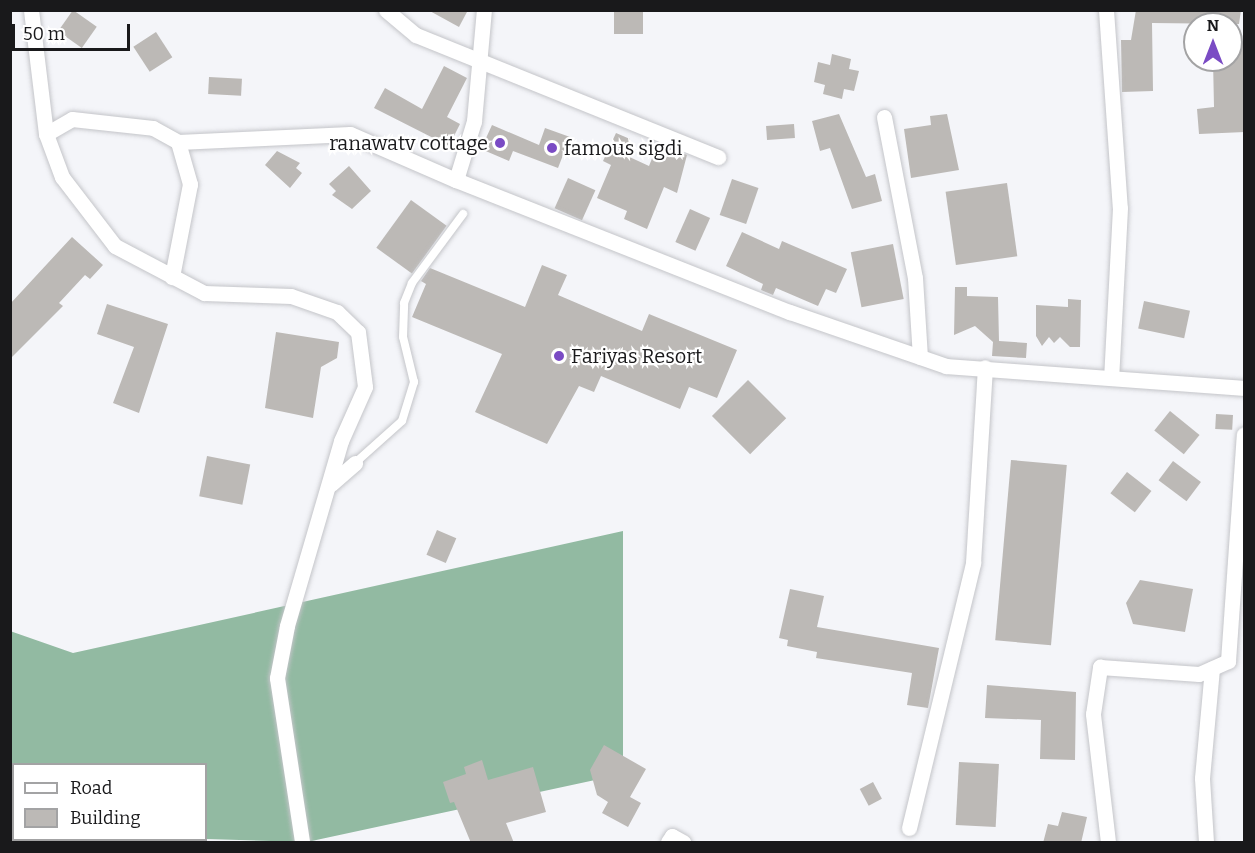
<!DOCTYPE html>
<style>
body{margin:0}
#map{position:relative;width:1255px;height:853px;overflow:hidden;background:#f4f5f9;font-family:Bitter,serif}
div>[style]{position:absolute}
[style*='--x']{left:calc(var(--x)*1px);top:calc(var(--y)*1px);width:calc(var(--w)*1px);rotate:calc(var(--a)*1deg)}
.forest>*{inset:0;background:#92baa2}
.building>*{inset:0;background:#bcb9b6;transform-origin:0 0}
.roads{filter:drop-shadow(0 0 2px #c4c5c9) drop-shadow(0 0 2px #c4c5c9)}
.lane>*{height:8px;margin:-4px;padding:0 4px;transform-origin:4px;border-radius:4px;background:#fff}
.street>*{height:15px;margin:-7.5px;padding:0 7.5px;transform-origin:7.5px;border-radius:7.5px;background:#fff}
.dots>*{width:16px;height:16px;translate:-50% -50%;box-sizing:border-box;border:3px solid #fff;border-radius:50%}
span{translate:-50% -50%;white-space:nowrap;text-align:center;line-height:1.15;-webkit-text-stroke:4.5px #fff;paint-order:stroke}
.poi-label{font-size:20px;color:#19191b}
.right{translate:-100% -50%;text-align:right}
.left{translate:0 -50%;text-align:left}
.frame{position:absolute;inset:0;border:12px solid #19191b;pointer-events:none}
.legend{position:absolute;left:12px;top:763px;width:195px;height:78px;box-sizing:border-box;background:#fff;border:2px solid #a3a3a4;margin:0;padding:8px 10px;list-style:none;font-size:18px;color:#19191b}
.legend li{display:flex;align-items:center;gap:12px;height:30px}
.legend b{width:30px;border:2px solid #a3a3a4}
.north{position:absolute;left:1183px;top:12px;width:60px;height:60px;box-sizing:border-box;background:#fff;border:2px solid #a3a3a4;border-radius:50%;rotate:0deg;font-size:16px;font-weight:700;line-height:24px;text-align:center;color:#19191b}
.north::after{content:'';display:block;margin:auto;width:21px;height:27px;background:#7a4bc4;clip-path:polygon(50% 0,100% 100%,50% 72%,0 100%)}
.scale{position:absolute;left:12px;top:24px;width:118px;height:27px;box-sizing:border-box;border:3px solid #19191b;border-top:0;padding-left:8px;font-size:18px;line-height:21px;white-space:nowrap;color:#19191b;-webkit-text-stroke:4px #fff;paint-order:stroke}
</style>
<div id="map">
<div class="forest">
<div style="clip-path:polygon(623px 531px,623px 774px,307px 842px,206px 839px,206px 764px,14px 764px,11px 808px,10px 631px,73px 653px)"></div>
</div>
<div class="building">
<div style="left:73px;top:10px;width:29px;height:26px;rotate:35deg"></div>
<div style="clip-path:polygon(428px 10px,468px 10px,459px 27px)"></div>
<div style="left:614px;top:10px;width:29px;height:24px"></div>
<div style="clip-path:polygon(1136px 10px,1241px 10px,1239px 24px,1152px 23px,1153px 91px,1122px 92px,1121px 40px,1131px 40px)"></div>
<div style="left:156px;top:32px;width:30px;height:27px;rotate:57deg"></div>
<div style="clip-path:polygon(1231px 43px,1245px 43px,1245px 132px,1199px 134px,1197px 109px,1214px 107px,1213px 60px,1231px 60px)"></div>
<div style="clip-path:polygon(832px 54px,851px 59px,849px 69px,859px 71px,854px 91px,844px 89px,842px 99px,823px 94px,825px 85px,814px 82px,818px 62px,830px 65px)"></div>
<div style="clip-path:polygon(444px 66px,467px 78px,447px 117px,460px 124px,449px 146px,374px 108px,385px 88px,422px 109px)"></div>
<div style="left:209px;top:77px;width:33px;height:17px;rotate:3deg"></div>
<div style="clip-path:polygon(839px 114px,866px 177px,875px 174px,882px 201px,852px 209px,830px 148px,820px 151px,812px 121px)"></div>
<div style="clip-path:polygon(947px 114px,959px 170px,911px 178px,904px 129px,931px 125px,930px 116px)"></div>
<div style="left:794px;top:124px;width:14px;height:28px;rotate:86deg"></div>
<div style="clip-path:polygon(492px 125px,539px 145px,545px 128px,570px 137px,558px 168px,513px 151px,509px 161px,481px 149px)"></div>
<div style="clip-path:polygon(616px 133px,630px 139px,623px 154px,649px 166px,653px 156px,665px 161px,670px 148px,687px 155px,677px 193px,664px 187px,647px 229px,624px 219px,627px 211px,597px 198px,611px 165px,603px 161px)"></div>
<div style="clip-path:polygon(277px 151px,300px 163px,296px 168px,302px 173px,290px 188px,265px 165px)"></div>
<div style="clip-path:polygon(349px 166px,371px 191px,352px 209px,332px 195px,336px 191px,329px 184px)"></div>
<div style="left:568px;top:178px;width:30px;height:33px;rotate:24deg"></div>
<div style="left:732px;top:179px;width:28px;height:38px;rotate:19deg"></div>
<div style="left:1007px;top:183px;width:74px;height:62px;rotate:82deg"></div>
<div style="left:411px;top:200px;width:44px;height:59px;rotate:36deg"></div>
<div style="left:690px;top:209px;width:22px;height:36px;rotate:24deg"></div>
<div style="clip-path:polygon(742px 232px,779px 249px,782px 241px,847px 269px,836px 293px,826px 289px,818px 306px,776px 288px,773px 295px,761px 290px,763px 284px,726px 266px)"></div>
<div style="clip-path:polygon(72px 237px,103px 265px,90px 279px,85px 275px,59px 303px,63px 306px,10px 359px,10px 304px)"></div>
<div style="left:893px;top:244px;width:56px;height:43px;rotate:79deg"></div>
<div style="clip-path:polygon(542px 265px,567px 275px,558px 295px,642px 331px,649px 314px,737px 350px,717px 398px,689px 387px,680px 409px,601px 376px,594px 392px,579px 386px,547px 444px,475px 412px,502px 354px,412px 317px,426px 284px,421px 281px,430px 268px,525px 307px)"></div>
<div style="clip-path:polygon(955px 287px,967px 287px,967px 296px,998px 297px,999px 341px,1027px 343px,1026px 358px,992px 356px,993px 342px,975px 326px,954px 335px)"></div>
<div style="clip-path:polygon(1068px 299px,1081px 300px,1080px 347px,1070px 347px,1060px 337px,1054px 343px,1049px 337px,1042px 346px,1036px 336px,1036px 305px,1068px 307px)"></div>
<div style="left:1144px;top:301px;width:47px;height:28px;rotate:12deg"></div>
<div style="clip-path:polygon(107px 304px,168px 324px,139px 413px,113px 403px,134px 347px,97px 334px)"></div>
<div style="clip-path:polygon(276px 332px,339px 342px,337px 358px,321px 367px,313px 418px,265px 408px)"></div>
<div style="left:748px;top:380px;width:54px;height:51px;rotate:45deg"></div>
<div style="left:1170px;top:411px;width:38px;height:25px;rotate:39deg"></div>
<div style="left:1216px;top:414px;width:17px;height:15px;rotate:3deg"></div>
<div style="left:207px;top:456px;width:44px;height:41px;rotate:11deg"></div>
<div style="left:1011px;top:460px;width:56px;height:181px;rotate:5deg"></div>
<div style="left:1173px;top:461px;width:35px;height:24px;rotate:37deg"></div>
<div style="left:1127px;top:472px;width:31px;height:27px;rotate:38deg"></div>
<div style="left:437px;top:530px;width:21px;height:27px;rotate:23deg"></div>
<div style="clip-path:polygon(1140px 580px,1193px 589px,1185px 632px,1133px 624px,1126px 603px)"></div>
<div style="clip-path:polygon(790px 589px,824px 596px,817px 627px,939px 648px,928px 708px,907px 705px,912px 673px,816px 658px,817px 652px,787px 646px,788px 640px,779px 638px)"></div>
<div style="clip-path:polygon(987px 685px,1076px 692px,1075px 760px,1040px 759px,1041px 720px,985px 718px)"></div>
<div style="clip-path:polygon(604px 745px,646px 769px,630px 797px,641px 803px,628px 827px,602px 813px,608px 802px,597px 795px,590px 770px)"></div>
<div style="clip-path:polygon(482px 760px,488px 780px,533px 767px,546px 812px,506px 823px,514px 843px,471px 843px,454px 802px,450px 803px,443px 782px,466px 774px,464px 767px)"></div>
<div style="left:959px;top:762px;width:40px;height:63px;rotate:3deg"></div>
<div style="left:873px;top:782px;width:19px;height:15px;rotate:62deg"></div>
<div style="clip-path:polygon(1062px 812px,1087px 817px,1081px 843px,1043px 843px,1048px 824px,1058px 826px)"></div>
</div>
<div class="roads">
<div class="lane">
<div style="--x:355;--y:463;--w:63;--a:-41.8"></div>
<div style="--x:402;--y:421;--w:41;--a:-72.9"></div>
<div style="--x:414;--y:382;--w:46;--a:-103.7"></div>
<div style="--x:403;--y:337;--w:34;--a:-88"></div>
<div style="--x:404;--y:303;--w:22;--a:-68"></div>
<div style="--x:412;--y:283;--w:86;--a:-53.5"></div>
</div>
<div class="street">
<div style="--x:31;--y:10;--w:125;--a:83.1"></div>
<div style="--x:46;--y:134;--w:46;--a:69.6"></div>
<div style="--x:62;--y:177;--w:87;--a:52.5"></div>
<div style="--x:115;--y:246;--w:101;--a:27.8"></div>
<div style="--x:204;--y:293;--w:87;--a:2"></div>
<div style="--x:291;--y:296;--w:49;--a:19.2"></div>
<div style="--x:337;--y:312;--w:29;--a:44"></div>
<div style="--x:358;--y:332;--w:55;--a:82.7"></div>
<div style="--x:365;--y:387;--w:59;--a:114"></div>
<div style="--x:341;--y:441;--w:193;--a:106.3"></div>
<div style="--x:287;--y:626;--w:53;--a:100.9"></div>
<div style="--x:277;--y:678;--w:166;--a:81.3"></div>
<div style="--x:386;--y:10;--w:39;--a:40"></div>
<div style="--x:416;--y:35;--w:326;--a:22"></div>
<div style="--x:1106;--y:10;--w:198;--a:86"></div>
<div style="--x:1120;--y:208;--w:170;--a:93"></div>
<div style="--x:884;--y:117;--w:164;--a:79.1"></div>
<div style="--x:915;--y:278;--w:79;--a:86.4"></div>
<div style="--x:46;--y:134;--w:30;--a:-30"></div>
<div style="--x:72;--y:119;--w:81;--a:6.3"></div>
<div style="--x:153;--y:128;--w:29;--a:29"></div>
<div style="--x:178;--y:142;--w:44;--a:74.1"></div>
<div style="--x:190;--y:184;--w:95;--a:101"></div>
<div style="--x:178;--y:142;--w:172;--a:-2.7"></div>
<div style="--x:350;--y:134;--w:116;--a:23.5"></div>
<div style="--x:456;--y:180;--w:62;--a:-73"></div>
<div style="--x:474;--y:121;--w:111;--a:-84.9"></div>
<div style="--x:456;--y:180;--w:359;--a:21.6"></div>
<div style="--x:790;--y:312;--w:165;--a:19.1"></div>
<div style="--x:946;--y:366;--w:299;--a:4.2"></div>
<div style="--x:331;--y:484;--w:32;--a:-41"></div>
<div style="--x:909;--y:828;--w:273;--a:-76.4"></div>
<div style="--x:973;--y:563;--w:196;--a:-86.5"></div>
<div style="--x:668;--y:842;--w:7;--a:-56"></div>
<div style="--x:672;--y:836;--w:13;--a:29"></div>
<div style="--x:1108;--y:842;--w:129;--a:-96.7"></div>
<div style="--x:1093;--y:714;--w:48;--a:-81.5"></div>
<div style="--x:1100;--y:667;--w:99;--a:4"></div>
<div style="--x:1199;--y:674;--w:32;--a:-24"></div>
<div style="--x:1228;--y:661;--w:227;--a:-86"></div>
<div style="--x:1206;--y:842;--w:64;--a:-93.6"></div>
<div style="--x:1202;--y:778;--w:110;--a:-84.8"></div>
</div>
</div>
<div class="dots">
<div style="left:500px;top:143px;background:#7a4bc4"></div>
<div style="left:552px;top:148px;background:#7a4bc4"></div>
<div style="left:559px;top:356px;background:#7a4bc4"></div>
</div>
<div class="poi-label">
<span class="right" style="left:488px;top:143px">ranawatv cottage</span>
<span class="left" style="left:564px;top:148px">famous sigdi</span>
<span class="left" style="left:571px;top:356px">Fariyas Resort</span>
</div>
<div class="frame"></div>
<ul class="legend">
<li><b style="height:8px;background:#fff"></b>Road</li>
<li><b style="height:16px;background:#bcb9b6"></b>Building</li>
</ul>
<div class="north">N</div>
<div class="scale">50 m</div>
</div>
